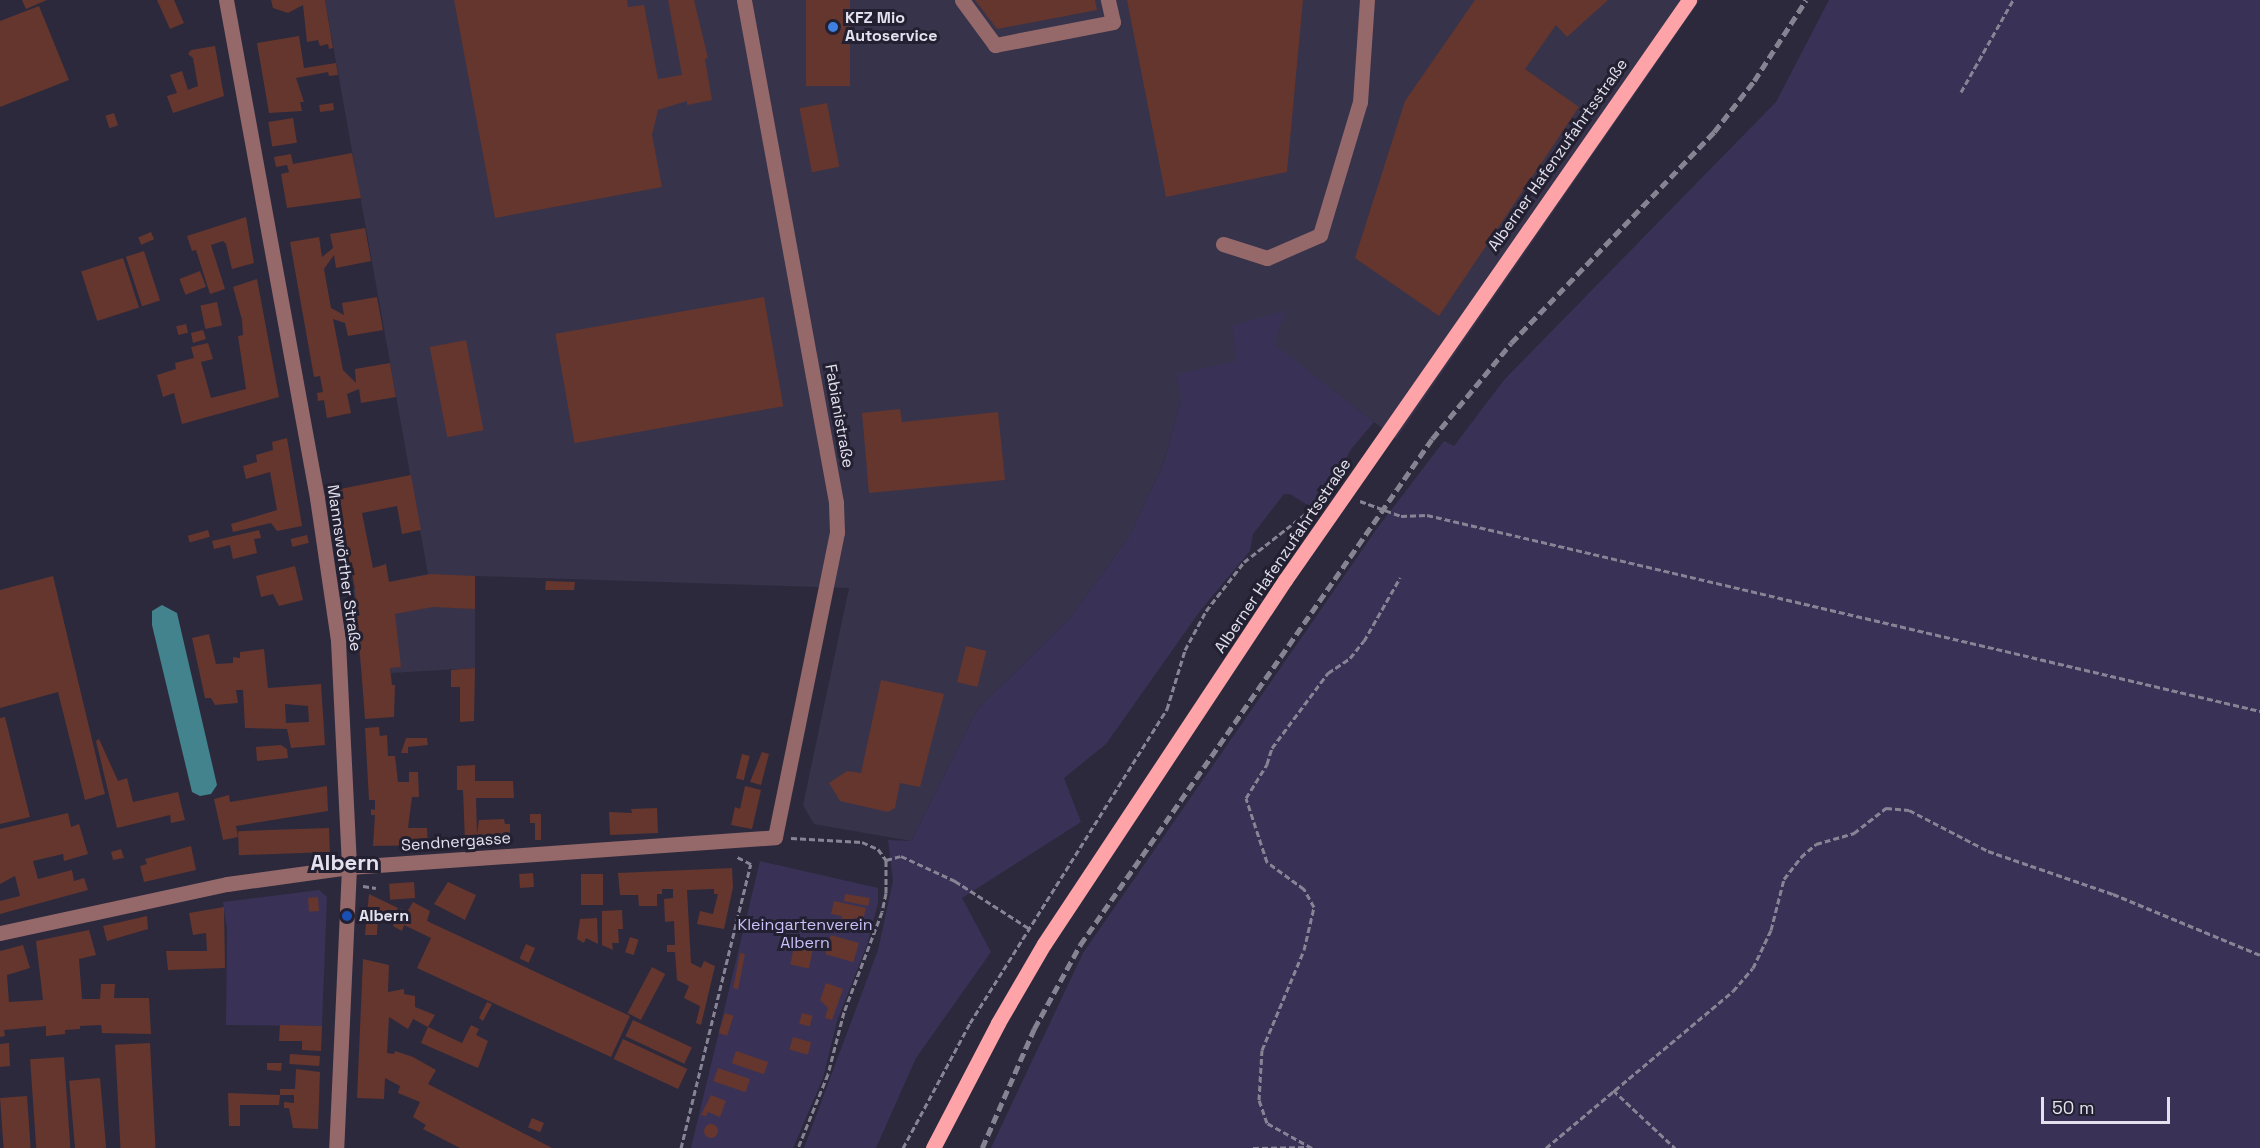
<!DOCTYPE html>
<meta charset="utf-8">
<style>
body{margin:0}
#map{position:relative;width:2260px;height:1148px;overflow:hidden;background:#2c293c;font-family:"Space Grotesk",sans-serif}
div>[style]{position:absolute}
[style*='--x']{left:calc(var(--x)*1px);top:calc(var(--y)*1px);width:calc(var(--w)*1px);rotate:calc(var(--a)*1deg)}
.built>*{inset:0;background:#37334a}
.green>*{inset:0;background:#393256}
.water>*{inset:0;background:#43838e}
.building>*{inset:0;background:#64362e;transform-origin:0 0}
.round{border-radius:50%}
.path>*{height:3px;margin-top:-1.5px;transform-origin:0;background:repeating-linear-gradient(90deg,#878595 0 6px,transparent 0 9px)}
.minor>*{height:15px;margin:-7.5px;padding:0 7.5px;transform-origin:7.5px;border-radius:7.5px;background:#95686a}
.major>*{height:15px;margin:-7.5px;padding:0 7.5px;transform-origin:7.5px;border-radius:7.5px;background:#fea3a8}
.rail>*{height:4.5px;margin-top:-2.25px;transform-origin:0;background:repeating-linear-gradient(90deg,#868393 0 9px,transparent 0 13.5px)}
.dots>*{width:16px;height:16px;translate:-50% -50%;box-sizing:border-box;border:3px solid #222031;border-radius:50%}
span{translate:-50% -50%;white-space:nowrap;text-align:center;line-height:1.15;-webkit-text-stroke:6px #222031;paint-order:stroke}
.poi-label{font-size:16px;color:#e3e1ee;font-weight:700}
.left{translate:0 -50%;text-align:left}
.street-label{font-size:16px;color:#e3e1ee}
.park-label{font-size:16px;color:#c9c1f8}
.district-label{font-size:22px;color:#e3e1ee;font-weight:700}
.scale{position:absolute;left:2041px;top:1097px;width:129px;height:27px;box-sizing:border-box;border:3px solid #e3e1ee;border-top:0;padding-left:8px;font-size:18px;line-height:21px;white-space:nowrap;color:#e3e1ee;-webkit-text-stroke:4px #222031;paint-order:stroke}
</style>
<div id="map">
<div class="built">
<div style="clip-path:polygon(325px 0,1700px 0,1396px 439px,1273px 344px,1285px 310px,1236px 361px,1181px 400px,1163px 465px,1129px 537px,1070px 618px,977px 710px,911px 841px,814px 824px,803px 805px,849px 588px,475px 576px,475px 668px,391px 673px,390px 668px,361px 668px,352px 589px,428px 574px)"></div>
</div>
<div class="green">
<div style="clip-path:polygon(1829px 0,2260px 0,2260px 1148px,991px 1148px,1083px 953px,1376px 530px,1444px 441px,1454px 446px,1504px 380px,1776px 102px)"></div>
<div style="clip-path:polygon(1286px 310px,1274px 344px,1374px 422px,1352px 448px,1330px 485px,1309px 506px,1290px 494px,1284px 494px,1253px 534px,1250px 551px,1200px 611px,1106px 744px,1064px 778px,1081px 822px,962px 898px,991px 952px,916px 1058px,876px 1148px,804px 1148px,878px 950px,893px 881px,888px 840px,911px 841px,977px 710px,1070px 618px,1129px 537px,1163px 465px,1181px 400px,1177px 374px,1236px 361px,1232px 326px)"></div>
<div style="clip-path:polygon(760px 861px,878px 888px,878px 903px,867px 945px,837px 1021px,823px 1078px,793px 1148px,691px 1148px)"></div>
<div style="clip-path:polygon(319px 890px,327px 897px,322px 1026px,226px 1025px,227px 929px,223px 902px)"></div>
</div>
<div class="water">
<div style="clip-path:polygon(162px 605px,177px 613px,217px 785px,211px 794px,200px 796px,192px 792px,152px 625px,152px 611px)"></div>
</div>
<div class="building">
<div style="clip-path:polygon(22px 0,47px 0,26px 9px)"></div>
<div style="clip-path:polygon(157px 0,174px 0,184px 23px,170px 29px)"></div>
<div style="clip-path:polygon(271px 0,325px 0,333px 48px,329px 49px,328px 44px,320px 46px,318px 40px,307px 42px,303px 5px,288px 13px,273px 8px)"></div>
<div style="clip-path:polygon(454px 0,627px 0,628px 7px,644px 5px,658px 79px,682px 75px,668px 0,694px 0,708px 58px,705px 59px,712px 100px,687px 105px,687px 101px,658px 110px,652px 135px,662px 187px,495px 218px)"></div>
<div style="left:806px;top:0;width:44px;height:86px"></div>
<div style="clip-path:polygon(975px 0,1095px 0,1097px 10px,997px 29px)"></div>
<div style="clip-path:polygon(1127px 0,1303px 0,1287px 172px,1166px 197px)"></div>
<div style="clip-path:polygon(1475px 0,1608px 0,1567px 37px,1556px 25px,1525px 69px,1579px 107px,1439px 316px,1355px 258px,1405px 101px)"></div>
<div style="clip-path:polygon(39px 6px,69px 80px,0 107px,0 21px)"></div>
<div style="clip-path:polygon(299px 36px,304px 68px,336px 63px,338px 75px,329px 76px,328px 72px,296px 78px,304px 102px,300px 102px,302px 111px,269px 113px,257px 43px)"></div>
<div style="clip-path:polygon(215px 46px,224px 96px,173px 113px,167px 96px,177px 93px,170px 75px,182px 71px,188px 90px,198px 86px,193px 58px,188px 54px,191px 50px)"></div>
<div style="left:333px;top:103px;width:7px;height:14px;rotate:82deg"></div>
<div style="left:827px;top:103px;width:65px;height:28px;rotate:79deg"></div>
<div style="left:114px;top:113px;width:13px;height:9px;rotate:72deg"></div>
<div style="left:293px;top:118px;width:25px;height:25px;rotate:81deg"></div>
<div style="clip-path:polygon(352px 153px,361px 198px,287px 208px,281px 174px,289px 172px,287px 165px,276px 167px,274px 157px,291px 154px,293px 164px)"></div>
<div style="clip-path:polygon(246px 217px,254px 263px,232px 269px,226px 244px,223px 241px,211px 245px,225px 289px,210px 294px,196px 250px,192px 251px,187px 236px)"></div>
<div style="clip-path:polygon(365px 228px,371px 261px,336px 268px,334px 255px,324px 269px,331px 308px,344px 315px,342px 303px,377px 297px,383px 330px,348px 336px,345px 323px,333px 319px,343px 370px,356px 383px,355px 369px,390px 363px,396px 397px,361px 403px,359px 389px,347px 394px,351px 413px,327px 418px,324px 400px,318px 401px,317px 393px,323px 392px,320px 376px,314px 377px,290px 242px,319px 237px,322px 257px,333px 248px,330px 234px)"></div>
<div style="left:151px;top:232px;width:8px;height:14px;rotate:67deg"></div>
<div style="left:144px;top:251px;width:52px;height:19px;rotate:72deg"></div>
<div style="left:123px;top:258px;width:52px;height:44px;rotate:72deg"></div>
<div style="left:200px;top:271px;width:17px;height:22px;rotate:69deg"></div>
<div style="clip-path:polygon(257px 279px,279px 397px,182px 424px,174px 393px,163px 397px,157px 375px,176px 369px,175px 363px,194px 358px,191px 347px,208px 343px,213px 359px,201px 362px,211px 398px,246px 389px,238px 336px,243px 335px,242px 320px,233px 287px)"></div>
<div style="left:764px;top:297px;width:111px;height:212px;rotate:80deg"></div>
<div style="left:217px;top:302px;width:24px;height:17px;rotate:78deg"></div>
<div style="left:186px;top:324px;width:9px;height:10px;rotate:77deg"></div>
<div style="clip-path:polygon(203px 330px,206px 339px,193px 343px,191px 333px)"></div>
<div style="left:466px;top:340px;width:92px;height:37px;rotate:79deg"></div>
<div style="clip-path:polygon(900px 409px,902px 422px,998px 412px,1005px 480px,869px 493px,862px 413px)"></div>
<div style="clip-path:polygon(287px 438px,302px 526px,277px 531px,271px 523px,233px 532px,231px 524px,277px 510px,270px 472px,246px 479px,243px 466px,257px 462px,256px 455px,273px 450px,272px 442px)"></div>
<div style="clip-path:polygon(411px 475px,421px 530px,402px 534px,397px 506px,362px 513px,373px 568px,386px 564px,389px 582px,431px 574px,475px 576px,475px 609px,433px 607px,395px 614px,401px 667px,390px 668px,392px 685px,395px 685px,394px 717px,365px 719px,355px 589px,335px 490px)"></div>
<div style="left:208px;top:530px;width:7px;height:21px;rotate:74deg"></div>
<div style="clip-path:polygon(259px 530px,261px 538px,254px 539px,257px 553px,233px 559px,230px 545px,214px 549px,212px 541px)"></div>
<div style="left:307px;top:535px;width:8px;height:17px;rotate:76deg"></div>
<div style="clip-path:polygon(295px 566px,303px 600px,279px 606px,273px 594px,261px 597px,256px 576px)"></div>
<div style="clip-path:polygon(53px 576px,105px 794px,85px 800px,58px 692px,0 708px,0 590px)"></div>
<div style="clip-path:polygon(546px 581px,575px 582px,574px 590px,545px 590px)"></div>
<div style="clip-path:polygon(evenodd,209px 634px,216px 664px,233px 663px,233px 657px,240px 658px,240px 652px,264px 649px,268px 688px,321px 684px,325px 745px,291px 748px,287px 729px,245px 728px,243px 690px,236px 690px,238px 703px,215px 705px,211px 698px,205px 698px,192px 638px,209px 634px,285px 704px,308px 706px,309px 722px,286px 723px,285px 704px)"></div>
<div style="left:966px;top:646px;width:21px;height:37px;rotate:14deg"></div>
<div style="clip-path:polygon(475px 668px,474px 721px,460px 722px,460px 687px,451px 687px,451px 670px)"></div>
<div style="clip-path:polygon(881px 680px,944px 694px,920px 787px,900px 783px,895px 808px,888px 812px,840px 801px,829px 783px,847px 771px,861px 773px)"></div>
<div style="clip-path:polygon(5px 717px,30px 817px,0 824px,0 718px)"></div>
<div style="clip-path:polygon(379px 727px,380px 736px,387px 735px,388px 756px,395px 756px,398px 782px,409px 782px,409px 772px,418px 772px,419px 797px,412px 797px,408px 828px,427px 828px,428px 845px,373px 846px,375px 815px,371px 815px,371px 809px,375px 810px,375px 800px,369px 800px,365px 728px)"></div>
<div style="clip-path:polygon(406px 738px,427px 738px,428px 745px,408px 747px,408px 753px,401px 753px)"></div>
<div style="clip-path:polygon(99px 739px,118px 781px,127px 778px,133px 802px,178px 792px,185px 820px,171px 823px,170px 815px,117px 828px,96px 741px)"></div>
<div style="clip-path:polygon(281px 745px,287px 749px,288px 758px,257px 761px,256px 747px)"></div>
<div style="clip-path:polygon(762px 752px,769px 754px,761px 785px,750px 782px)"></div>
<div style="left:742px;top:754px;width:8px;height:25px;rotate:14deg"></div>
<div style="clip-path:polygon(475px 765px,475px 781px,513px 781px,514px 798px,476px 798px,477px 834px,479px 820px,504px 819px,505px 824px,510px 824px,510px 839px,505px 842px,480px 843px,480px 837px,477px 843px,465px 844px,463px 790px,457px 790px,457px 766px)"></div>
<div style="clip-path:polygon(327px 786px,328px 811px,236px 826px,238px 837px,223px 840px,214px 799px,229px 795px,230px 802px)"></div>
<div style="clip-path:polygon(745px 786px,761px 790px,752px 829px,731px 825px,735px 807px,740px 809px)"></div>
<div style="clip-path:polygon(657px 808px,658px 833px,610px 835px,609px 812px,632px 813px,631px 809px)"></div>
<div style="clip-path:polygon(68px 813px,71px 827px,79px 824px,88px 854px,64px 861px,63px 854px,33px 861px,38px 879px,72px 870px,74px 881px,84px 878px,88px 890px,0 914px,0 901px,20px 896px,15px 876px,0 884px,0 829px)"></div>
<div style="clip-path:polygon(530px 814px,541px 814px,541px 840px,535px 840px,535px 823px,530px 823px)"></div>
<div style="left:329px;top:828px;width:24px;height:91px;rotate:88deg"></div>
<div style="clip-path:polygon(191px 846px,196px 870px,144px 882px,140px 866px,147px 864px,145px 859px)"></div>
<div style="clip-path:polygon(121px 849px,124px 858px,113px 860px,111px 852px)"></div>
<div style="clip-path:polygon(732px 868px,733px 887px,724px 929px,697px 924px,700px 911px,713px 914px,718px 894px,714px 894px,714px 889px,687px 890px,691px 963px,701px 968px,704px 961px,715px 966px,701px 1025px,696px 1023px,700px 1006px,684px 998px,689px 986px,677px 980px,675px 952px,667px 952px,667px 945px,675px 945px,674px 921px,665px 922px,664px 899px,673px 898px,673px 889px,662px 889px,662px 894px,657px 894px,657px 906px,639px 906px,638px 895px,620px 895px,618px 873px)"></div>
<div style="left:533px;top:873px;width:14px;height:14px;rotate:86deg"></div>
<div style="left:581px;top:874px;width:22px;height:31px"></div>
<div style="left:414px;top:882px;width:16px;height:25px;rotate:86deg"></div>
<div style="clip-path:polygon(448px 882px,476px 895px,465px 920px,434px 904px)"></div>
<div style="clip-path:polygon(369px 894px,398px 908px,392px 920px,378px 913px,377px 935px,365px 935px)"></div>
<div style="clip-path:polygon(845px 894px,870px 898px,868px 906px,844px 901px)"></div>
<div style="left:318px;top:897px;width:14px;height:10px;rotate:86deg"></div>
<div style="clip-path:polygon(834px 901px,866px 908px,863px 920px,854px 918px,851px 928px,840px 925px,842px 916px,831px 914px)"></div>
<div style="clip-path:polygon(413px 902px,430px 911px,427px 921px,630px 1016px,611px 1057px,417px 968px,431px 938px,404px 925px,402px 931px,393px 926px,401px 909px,407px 912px)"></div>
<div style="clip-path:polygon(224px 907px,225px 968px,168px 970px,166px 951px,207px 951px,206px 933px,193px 935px,189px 913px)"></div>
<div style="clip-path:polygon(622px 910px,623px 929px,618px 929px,619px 943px,612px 943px,613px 950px,602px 945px,602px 911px)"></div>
<div style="clip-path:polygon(147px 916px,148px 929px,107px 941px,103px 926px)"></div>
<div style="clip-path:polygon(597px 918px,598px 944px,586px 938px,584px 943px,577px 939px,580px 919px)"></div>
<div style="clip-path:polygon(89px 930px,96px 955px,79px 959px,82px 999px,100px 999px,101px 984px,115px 984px,114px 998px,149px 998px,151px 1034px,102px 1033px,101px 1025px,80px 1026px,80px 1029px,65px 1030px,65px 1034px,46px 1036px,46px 1026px,4px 1030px,5px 1036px,0 1037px,0 951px,23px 945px,30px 968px,7px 975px,9px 1002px,43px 1000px,36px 941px)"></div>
<div style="left:831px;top:935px;width:29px;height:20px;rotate:16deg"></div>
<div style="left:630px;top:937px;width:9px;height:16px;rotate:18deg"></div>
<div style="left:526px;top:944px;width:10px;height:16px;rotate:24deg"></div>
<div style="left:794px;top:947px;width:19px;height:18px;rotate:12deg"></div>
<div style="left:740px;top:953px;width:5px;height:36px;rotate:11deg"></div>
<div style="clip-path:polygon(363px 959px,389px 965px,388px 992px,404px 989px,404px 994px,415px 996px,415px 1007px,435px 1015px,428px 1027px,413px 1019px,408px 1029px,389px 1017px,387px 1053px,394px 1054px,395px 1051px,413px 1057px,436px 1070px,428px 1084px,552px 1148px,460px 1148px,423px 1129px,426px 1125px,413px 1117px,420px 1102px,398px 1093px,400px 1086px,385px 1078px,384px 1099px,357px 1098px)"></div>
<div style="left:652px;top:967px;width:15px;height:52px;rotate:28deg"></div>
<div style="clip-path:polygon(826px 983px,843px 989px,832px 1020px,825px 1018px,828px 1008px,820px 1000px)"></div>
<div style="clip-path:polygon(487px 1002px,492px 1004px,483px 1021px,479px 1018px)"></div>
<div style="left:725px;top:1013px;width:9px;height:21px;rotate:18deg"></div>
<div style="left:802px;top:1013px;width:11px;height:11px;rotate:15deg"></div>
<div style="left:633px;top:1020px;width:65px;height:18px;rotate:25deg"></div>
<div style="clip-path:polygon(280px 1025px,322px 1026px,321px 1051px,302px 1050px,302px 1041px,279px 1041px)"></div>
<div style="clip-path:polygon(471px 1025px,479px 1029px,476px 1035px,488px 1041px,478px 1068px,421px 1043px,428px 1027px,462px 1043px)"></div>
<div style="left:793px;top:1037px;width:19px;height:13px;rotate:16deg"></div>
<div style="left:623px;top:1039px;width:71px;height:22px;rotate:25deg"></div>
<div style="clip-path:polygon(9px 1043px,10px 1066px,0 1067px,0 1044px)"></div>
<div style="left:150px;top:1043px;width:105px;height:35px;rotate:87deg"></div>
<div style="left:736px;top:1051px;width:34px;height:13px;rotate:19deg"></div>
<div style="left:290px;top:1054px;width:30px;height:10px;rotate:4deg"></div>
<div style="left:64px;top:1057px;width:91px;height:34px;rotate:86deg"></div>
<div style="clip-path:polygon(267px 1063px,282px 1063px,281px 1071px,267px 1070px)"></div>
<div style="left:718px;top:1068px;width:34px;height:14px;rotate:19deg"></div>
<div style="clip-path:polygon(296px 1069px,320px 1072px,318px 1129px,293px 1128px,289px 1108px,284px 1108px,284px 1102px,294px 1103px,294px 1095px,280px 1095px,280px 1089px,295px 1089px)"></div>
<div style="left:100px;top:1078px;width:70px;height:31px;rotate:85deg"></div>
<div style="clip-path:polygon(228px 1093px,280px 1095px,279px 1105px,240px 1105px,240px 1126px,229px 1126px)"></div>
<div style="clip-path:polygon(711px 1095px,726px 1101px,720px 1117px,708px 1112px,706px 1116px,701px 1115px)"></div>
<div style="left:27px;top:1096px;width:52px;height:27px;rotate:86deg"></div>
<div style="left:532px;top:1118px;width:13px;height:10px;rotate:23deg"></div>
<div class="round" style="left:704px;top:1124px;width:14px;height:14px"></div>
</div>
<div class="path">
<div style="--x:1961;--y:92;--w:106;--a:-60.5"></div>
<div style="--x:1360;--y:501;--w:44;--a:20.1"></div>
<div style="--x:1401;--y:516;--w:26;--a:-2"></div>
<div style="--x:1427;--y:515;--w:856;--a:13.24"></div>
<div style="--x:791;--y:838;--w:71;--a:3.2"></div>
<div style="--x:862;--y:842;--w:17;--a:24"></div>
<div style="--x:878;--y:849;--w:14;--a:54"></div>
<div style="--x:886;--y:860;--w:33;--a:90"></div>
<div style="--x:886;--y:893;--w:19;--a:102"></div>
<div style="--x:882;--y:912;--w:107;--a:110.8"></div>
<div style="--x:844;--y:1012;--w:64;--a:104.5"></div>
<div style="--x:828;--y:1074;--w:80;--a:112.1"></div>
<div style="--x:886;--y:860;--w:16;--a:-15"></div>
<div style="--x:901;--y:856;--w:60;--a:24.8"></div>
<div style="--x:955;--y:881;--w:89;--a:32.6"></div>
<div style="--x:363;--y:886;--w:13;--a:9"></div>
<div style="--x:1613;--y:1090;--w:85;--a:43.1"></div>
<div style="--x:681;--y:1148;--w:292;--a:-76.2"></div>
<div style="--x:751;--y:864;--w:16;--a:-153"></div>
<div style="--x:903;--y:1148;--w:142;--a:-61.8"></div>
<div style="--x:970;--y:1023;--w:371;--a:-57.9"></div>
<div style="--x:1167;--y:709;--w:62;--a:-73"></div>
<div style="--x:1185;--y:650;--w:44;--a:-61.7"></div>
<div style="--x:1206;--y:611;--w:62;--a:-52.2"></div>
<div style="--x:1244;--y:562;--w:94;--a:-38.1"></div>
<div style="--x:1253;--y:1148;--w:54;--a:-1.1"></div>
<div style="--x:1312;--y:1148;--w:51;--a:-150.9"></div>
<div style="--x:1267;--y:1123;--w:24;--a:-109"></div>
<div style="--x:1259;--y:1100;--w:50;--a:-86.6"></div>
<div style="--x:1262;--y:1050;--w:108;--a:-67.2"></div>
<div style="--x:1304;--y:950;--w:44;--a:-76.9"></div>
<div style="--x:1314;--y:907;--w:21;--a:-119"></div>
<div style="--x:1304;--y:889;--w:46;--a:-143.9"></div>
<div style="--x:1267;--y:862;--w:67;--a:-108.2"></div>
<div style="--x:1246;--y:798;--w:40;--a:-58"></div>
<div style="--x:1267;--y:764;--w:17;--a:-73"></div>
<div style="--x:1272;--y:748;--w:94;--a:-53.3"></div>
<div style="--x:1328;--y:673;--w:27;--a:-34"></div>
<div style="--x:1350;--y:658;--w:22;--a:-51"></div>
<div style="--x:1364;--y:641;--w:73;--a:-60.3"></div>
<div style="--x:1546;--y:1148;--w:244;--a:-40"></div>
<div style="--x:1733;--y:991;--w:30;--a:-49"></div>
<div style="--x:1753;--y:968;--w:42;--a:-64.7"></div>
<div style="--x:1771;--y:930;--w:53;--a:-75.7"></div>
<div style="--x:1784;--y:879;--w:28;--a:-52"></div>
<div style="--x:1801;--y:857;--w:20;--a:-41"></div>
<div style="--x:1816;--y:844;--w:40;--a:-16"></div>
<div style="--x:1854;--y:833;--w:41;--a:-38"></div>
<div style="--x:1886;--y:808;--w:23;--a:5"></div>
<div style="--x:1909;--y:810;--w:89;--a:27.4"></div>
<div style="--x:1988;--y:851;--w:132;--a:19"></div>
<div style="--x:2113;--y:894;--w:159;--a:22.5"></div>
</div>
<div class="minor">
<div style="--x:226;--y:0;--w:506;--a:79.64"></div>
<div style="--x:317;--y:498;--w:145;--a:81.6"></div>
<div style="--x:338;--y:641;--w:226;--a:87.2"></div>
<div style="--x:349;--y:867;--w:281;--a:92.6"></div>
<div style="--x:962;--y:0;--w:56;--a:53.7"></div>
<div style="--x:995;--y:45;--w:120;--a:-11"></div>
<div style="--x:1113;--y:22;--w:23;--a:-103"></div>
<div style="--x:1223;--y:244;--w:46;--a:17.7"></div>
<div style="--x:1267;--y:258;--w:58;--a:-23.5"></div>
<div style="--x:1320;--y:235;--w:139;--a:-73.3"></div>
<div style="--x:1360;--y:102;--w:102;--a:-86.1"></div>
<div style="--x:0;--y:933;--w:232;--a:-12.2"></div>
<div style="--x:227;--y:884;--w:123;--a:-7.9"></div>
<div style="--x:349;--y:867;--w:427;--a:-4"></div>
<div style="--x:775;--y:837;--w:311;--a:-78.5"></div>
<div style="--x:837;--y:532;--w:30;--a:-92"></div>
<div style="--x:836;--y:502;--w:510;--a:-100.39"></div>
</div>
<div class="major">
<div style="--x:933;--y:1148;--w:141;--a:-62.5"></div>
<div style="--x:998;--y:1023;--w:91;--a:-59.8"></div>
<div style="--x:1044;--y:944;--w:437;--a:-56.5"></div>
<div style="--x:1285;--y:580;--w:707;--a:-55.14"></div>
</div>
<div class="rail">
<div style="--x:982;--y:1148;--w:130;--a:-66.4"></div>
<div style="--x:1034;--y:1029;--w:96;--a:-61.3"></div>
<div style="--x:1080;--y:945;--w:616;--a:-55.18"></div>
<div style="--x:1432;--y:439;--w:124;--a:-50.5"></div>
<div style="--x:1511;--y:343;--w:293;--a:-46.1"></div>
<div style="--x:1714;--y:132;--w:65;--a:-51.9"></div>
<div style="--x:1754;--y:81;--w:96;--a:-57.3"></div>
</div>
<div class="dots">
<div style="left:833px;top:27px;background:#3f7fe0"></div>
<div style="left:347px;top:916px;background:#1a4fb4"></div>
</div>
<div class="poi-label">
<span class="left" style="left:845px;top:27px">KFZ Mio<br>Autoservice</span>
<span class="left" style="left:359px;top:916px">Albern</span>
</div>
<div class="street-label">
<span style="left:1558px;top:155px;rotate:-55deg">Alberner Hafenzufahrtsstraße</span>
<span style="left:839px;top:416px;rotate:80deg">Fabianistraße</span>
<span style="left:1283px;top:556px;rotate:-56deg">Alberner Hafenzufahrtsstraße</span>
<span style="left:344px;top:568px;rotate:82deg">Mannswörther Straße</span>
<span style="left:456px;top:842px;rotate:-4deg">Sendnergasse</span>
</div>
<div class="park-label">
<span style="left:805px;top:934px">Kleingartenverein<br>Albern</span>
</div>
<div class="district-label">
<span style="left:345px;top:863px">Albern</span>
</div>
<div class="scale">50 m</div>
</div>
